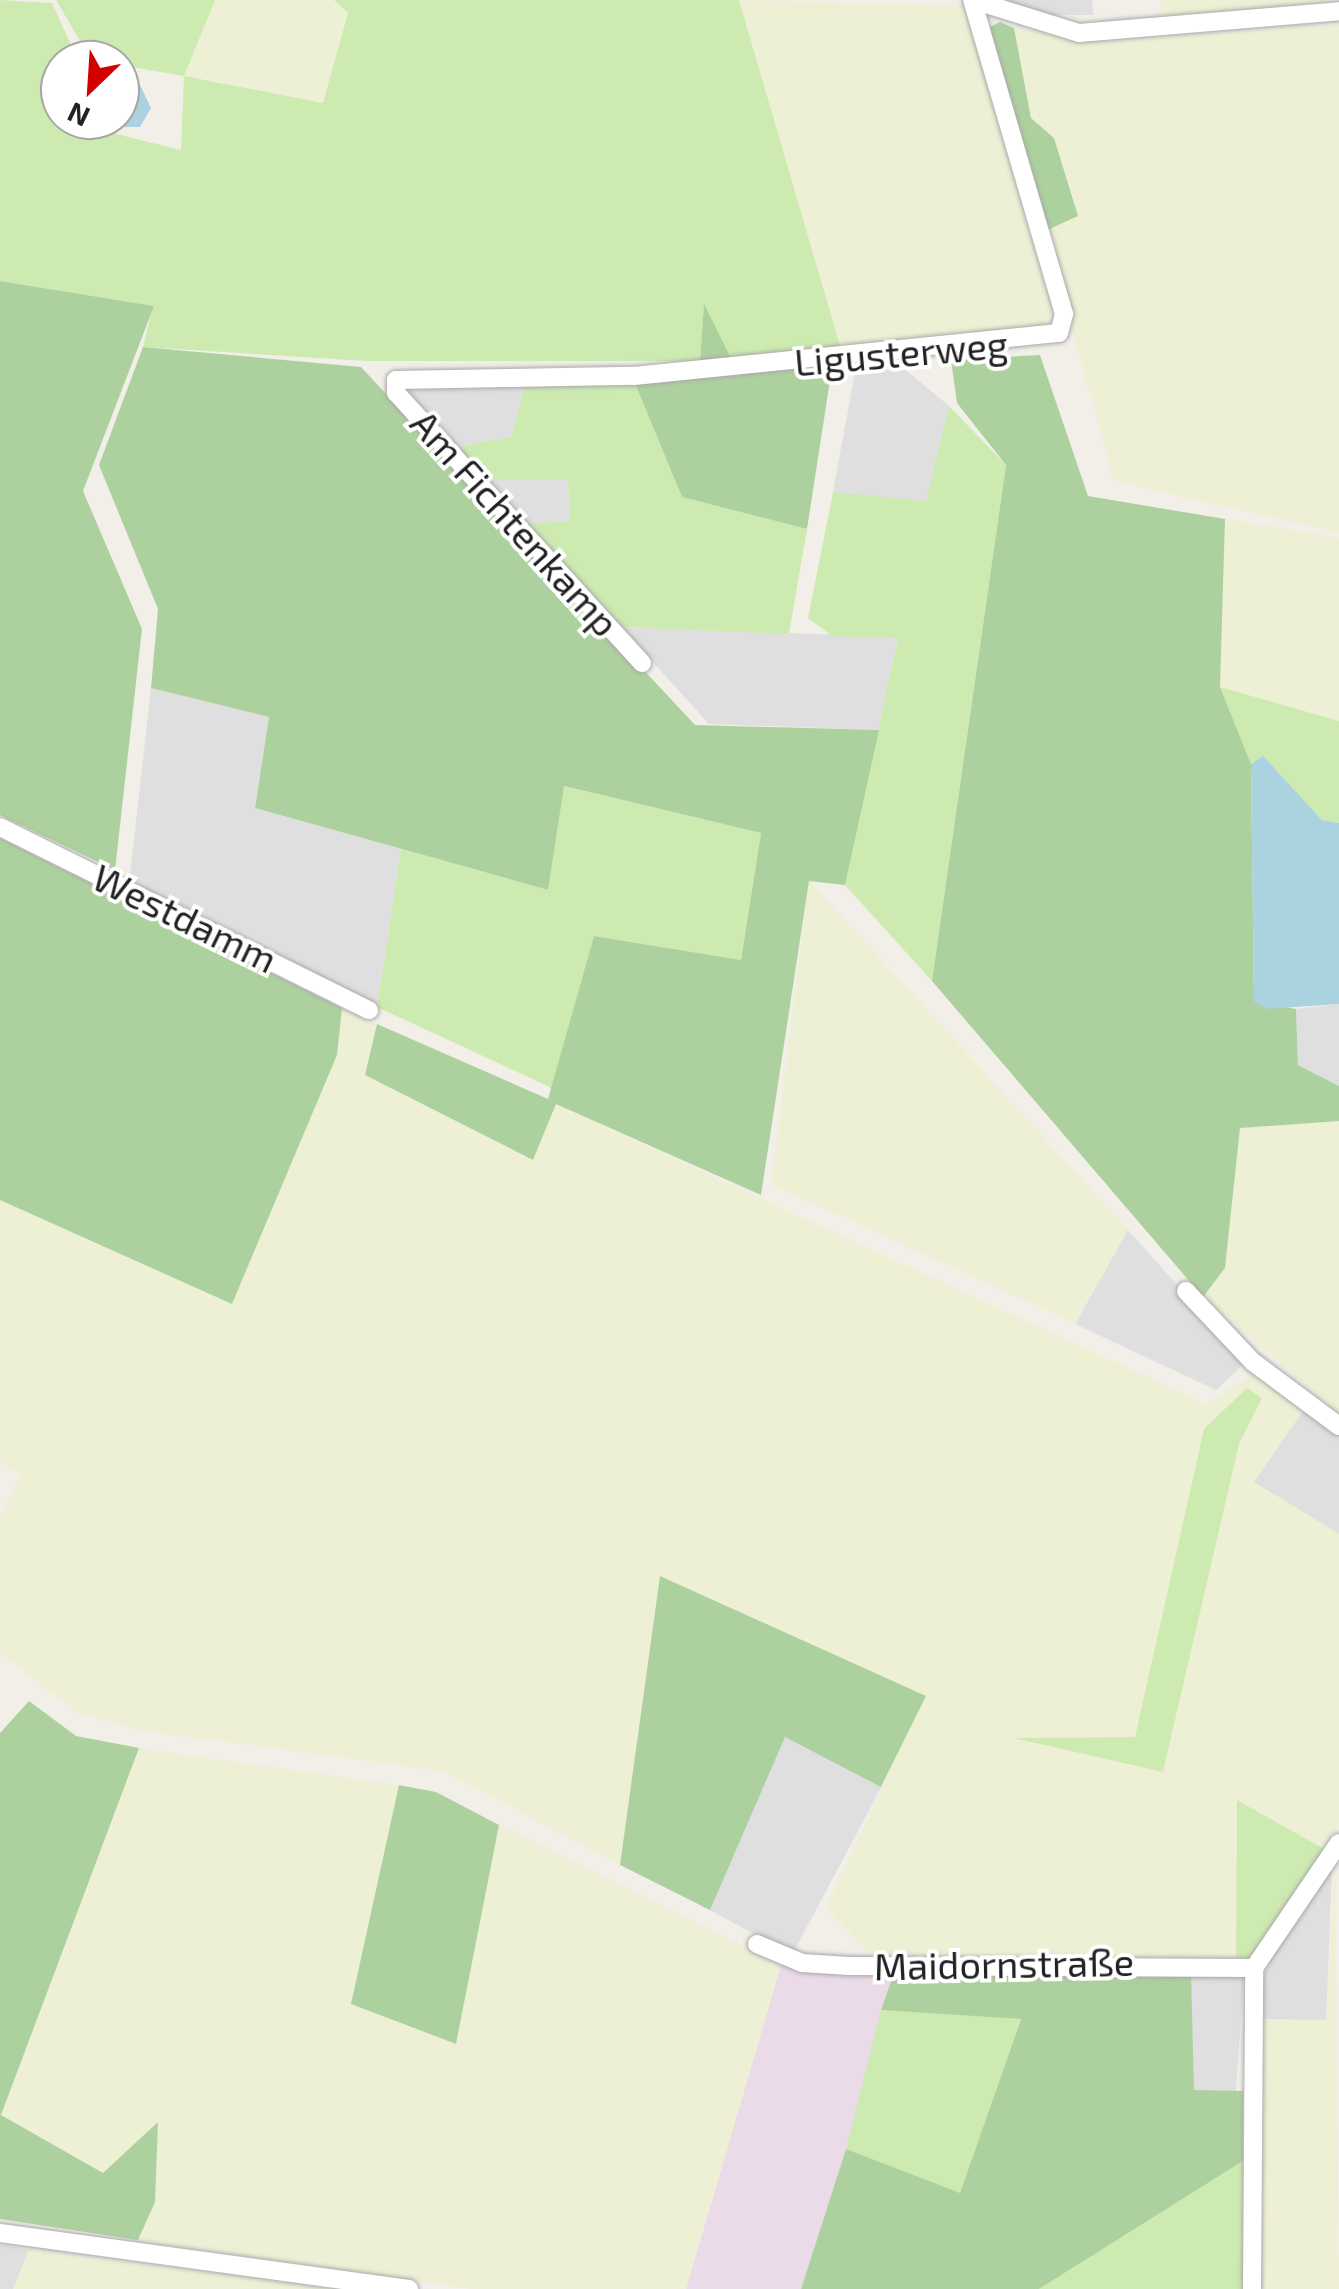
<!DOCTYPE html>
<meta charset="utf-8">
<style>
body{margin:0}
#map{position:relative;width:1339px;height:2289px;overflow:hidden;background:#f2efe9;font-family:"Exo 2",sans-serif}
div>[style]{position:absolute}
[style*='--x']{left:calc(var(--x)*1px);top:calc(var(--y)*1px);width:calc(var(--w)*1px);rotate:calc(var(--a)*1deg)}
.residential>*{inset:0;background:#e0dfdf;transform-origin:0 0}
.industrial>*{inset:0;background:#ebdbe8}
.farmland>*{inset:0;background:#eef0d5}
.grass>*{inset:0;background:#cdebb0}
.forest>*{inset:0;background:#add19e}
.water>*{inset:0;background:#aad3df}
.roads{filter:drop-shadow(0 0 2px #a9a9a9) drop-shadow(0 0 2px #a9a9a9)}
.minor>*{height:18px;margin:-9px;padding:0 9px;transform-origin:9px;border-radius:9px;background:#fff}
span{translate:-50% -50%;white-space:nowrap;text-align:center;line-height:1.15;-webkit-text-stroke:8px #fff;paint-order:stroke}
.street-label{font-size:38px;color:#222}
.north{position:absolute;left:40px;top:40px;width:100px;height:100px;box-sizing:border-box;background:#fff;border:2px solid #a7a7a7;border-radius:50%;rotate:205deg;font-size:28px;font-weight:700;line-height:40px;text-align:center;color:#222}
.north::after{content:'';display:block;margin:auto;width:35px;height:45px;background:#d40000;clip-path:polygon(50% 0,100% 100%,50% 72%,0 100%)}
</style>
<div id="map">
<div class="residential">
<div style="clip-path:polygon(999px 0,1092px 0,1094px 15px,1036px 15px)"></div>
<div style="clip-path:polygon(857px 361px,901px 366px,949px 406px,926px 502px,833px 492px)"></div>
<div style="clip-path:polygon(411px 380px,524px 387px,512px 437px,454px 447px,406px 391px)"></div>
<div style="clip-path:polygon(478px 479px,568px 479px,570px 521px,524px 524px)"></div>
<div style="clip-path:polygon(621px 627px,898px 637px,879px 730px,709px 724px)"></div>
<div style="clip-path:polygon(151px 688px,269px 717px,255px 808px,401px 849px,377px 1007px,129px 884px)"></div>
<div style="clip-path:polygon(1339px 1004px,1339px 1086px,1298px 1065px,1296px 1009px)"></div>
<div style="clip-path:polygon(1128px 1230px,1246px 1362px,1216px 1390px,1075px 1324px)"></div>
<div style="clip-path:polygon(1307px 1405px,1339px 1429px,1339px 1534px,1253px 1482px)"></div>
<div style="left:785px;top:1736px;width:109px;height:189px;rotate:28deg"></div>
<div style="clip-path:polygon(1332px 1868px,1326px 2021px,1262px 2019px,1262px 1981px,1275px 1949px)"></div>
<div style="left:1191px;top:1972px;width:53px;height:119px;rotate:4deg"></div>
<div style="clip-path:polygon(0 2245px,29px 2250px,13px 2289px,0 2289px)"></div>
</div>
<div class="industrial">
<div style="clip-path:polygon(781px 1965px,894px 1973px,846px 2149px,801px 2289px,686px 2289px)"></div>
</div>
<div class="farmland">
<div style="clip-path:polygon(215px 0,334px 0,348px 12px,324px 103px,184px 76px)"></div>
<div style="clip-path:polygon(739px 0,966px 6px,1054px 309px,1040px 331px,841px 349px)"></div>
<div style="clip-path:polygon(1160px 0,1336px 0,1163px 20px)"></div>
<div style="clip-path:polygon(1339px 24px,1339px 533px,1114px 481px,1045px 231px,1078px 215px,1054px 138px,1031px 118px,1014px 28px,1104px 42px)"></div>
<div style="clip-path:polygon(1225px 519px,1339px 538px,1339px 721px,1220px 687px)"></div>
<div style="clip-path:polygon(809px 880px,1128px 1230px,1074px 1323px,771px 1184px)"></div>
<div style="clip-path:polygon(evenodd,342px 1008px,377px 1024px,366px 1076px,533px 1159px,556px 1104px,1206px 1404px,1253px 1374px,1307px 1405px,1254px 1482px,1339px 1534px,1339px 1826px,1324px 1849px,1237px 1801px,1236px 1958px,872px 1955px,826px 1908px,925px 1696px,661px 1577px,620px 1865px,443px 1771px,136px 1730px,76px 1712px,0 1652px,0 1519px,20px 1474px,0 1463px,0 1200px,232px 1304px,337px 1055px,342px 1008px,1247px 1388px,1262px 1398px,1239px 1444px,1163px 1772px,1020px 1738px,1135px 1737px,1247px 1388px)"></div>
<div style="clip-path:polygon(1339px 1121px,1339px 1414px,1203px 1297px,1225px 1267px,1240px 1128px)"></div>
<div style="clip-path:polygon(139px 1748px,399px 1785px,351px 2004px,455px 2044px,499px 1825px,781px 1965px,686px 2289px,472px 2289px,138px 2240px,155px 2202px,157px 2123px,103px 2174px,1px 2115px)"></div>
<div style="clip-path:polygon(1335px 1863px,1339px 2289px,1263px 2289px,1262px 2019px,1326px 2020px)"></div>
<div style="clip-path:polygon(29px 2250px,338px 2289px,13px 2289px)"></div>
</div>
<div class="grass">
<div style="clip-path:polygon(0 0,52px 3px,78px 60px,60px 60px,60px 120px,181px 150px,184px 76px,91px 60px,56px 0,215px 0,184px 76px,323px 103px,348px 13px,334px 0,739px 0,841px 349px,732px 360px,704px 306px,700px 361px,366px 361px,143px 347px,153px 306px,0 281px)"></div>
<div style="clip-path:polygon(634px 381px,682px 497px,807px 529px,789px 634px,621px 627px,524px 524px,570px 521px,568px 479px,478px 479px,454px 447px,512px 437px,524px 387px)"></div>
<div style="clip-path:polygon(949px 406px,1006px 465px,932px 981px,845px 885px,898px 638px,832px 636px,808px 618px,833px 492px,926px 501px)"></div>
<div style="clip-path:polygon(1220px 687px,1339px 721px,1339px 823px,1322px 820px,1263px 756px,1251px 764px)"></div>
<div style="clip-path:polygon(563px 786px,761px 833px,741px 960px,594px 936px,552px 1088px,377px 1007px,401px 849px,548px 890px)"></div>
<div style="clip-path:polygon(1247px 1388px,1262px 1398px,1239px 1444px,1163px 1772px,1014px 1738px,1135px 1737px,1204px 1429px)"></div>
<div style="clip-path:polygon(1237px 1800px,1324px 1849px,1249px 1960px,1236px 1958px)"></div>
<div style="clip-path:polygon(881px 2010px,1021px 2018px,960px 2194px,846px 2149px)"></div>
<div style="clip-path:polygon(1243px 2161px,1245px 2289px,1039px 2289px)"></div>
</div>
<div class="forest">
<div style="clip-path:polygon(1000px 22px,1014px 28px,1031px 118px,1054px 138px,1078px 216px,1045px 231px,986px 29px)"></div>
<div style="clip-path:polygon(0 281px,154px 306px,83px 491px,142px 629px,115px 870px,0 815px)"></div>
<div style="clip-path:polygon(704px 304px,732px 360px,700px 361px)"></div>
<div style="clip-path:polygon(143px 347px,361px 367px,695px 725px,879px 730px,845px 885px,809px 881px,761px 1195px,556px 1104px,533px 1160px,365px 1075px,377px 1024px,548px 1099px,594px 936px,741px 960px,761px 833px,564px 786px,548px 890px,255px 808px,269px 717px,151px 688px,158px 609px,99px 465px)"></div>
<div style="clip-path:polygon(1040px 355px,1088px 496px,1225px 519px,1220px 687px,1251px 764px,1254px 1001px,1296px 1009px,1298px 1065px,1339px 1086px,1339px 1121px,1240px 1128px,1225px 1268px,1203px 1297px,932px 981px,1006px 465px,957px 403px,951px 360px)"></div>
<div style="clip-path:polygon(833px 361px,807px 529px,682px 497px,634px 381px)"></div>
<div style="clip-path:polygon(0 838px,342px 1008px,337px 1055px,232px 1304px,0 1200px)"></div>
<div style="clip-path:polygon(660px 1576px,926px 1696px,881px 1787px,785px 1737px,710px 1910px,620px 1865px)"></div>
<div style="clip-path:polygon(29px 1701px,76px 1736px,139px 1748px,1px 2115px,103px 2173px,158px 2122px,155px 2202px,138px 2240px,0 2219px,0 1733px)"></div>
<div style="clip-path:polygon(399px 1785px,436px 1792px,499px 1825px,456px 2044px,351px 2004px)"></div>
<div style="clip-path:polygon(1191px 1972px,1194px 2090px,1243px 2091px,1243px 2161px,1039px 2289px,801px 2289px,846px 2149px,960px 2193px,1021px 2019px,881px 2010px,894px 1973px)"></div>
</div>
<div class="water">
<div style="clip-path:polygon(129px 62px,151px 108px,140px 127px,99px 127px,120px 120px,120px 68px)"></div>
<div style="clip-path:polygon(1263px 756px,1322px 820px,1339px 823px,1339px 1004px,1268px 1009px,1254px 1002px,1251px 764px)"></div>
</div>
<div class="roads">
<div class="minor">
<div style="--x:973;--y:0;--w:111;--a:17.3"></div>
<div style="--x:1079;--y:33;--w:261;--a:-4.8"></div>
<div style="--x:642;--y:663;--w:365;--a:-132.3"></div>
<div style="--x:396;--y:393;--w:13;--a:-90"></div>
<div style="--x:396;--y:380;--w:238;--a:-1"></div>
<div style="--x:634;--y:376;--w:427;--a:-5.8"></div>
<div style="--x:1059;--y:333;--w:20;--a:-75"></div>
<div style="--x:1064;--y:314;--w:327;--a:-106.3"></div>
<div style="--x:0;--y:827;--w:412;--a:26.4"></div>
<div style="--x:1186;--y:1291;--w:98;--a:46.7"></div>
<div style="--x:1253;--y:1362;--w:107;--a:36.7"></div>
<div style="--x:757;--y:1944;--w:49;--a:22.9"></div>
<div style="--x:802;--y:1963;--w:47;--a:3.7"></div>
<div style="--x:849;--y:1966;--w:405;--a:0.3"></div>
<div style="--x:0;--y:2233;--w:413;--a:7.8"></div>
<div style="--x:1252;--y:2289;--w:321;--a:-89.6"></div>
<div style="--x:1254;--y:1968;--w:151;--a:-55.8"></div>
</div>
</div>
<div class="street-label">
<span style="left:901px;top:353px;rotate:-5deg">Ligusterweg</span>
<span style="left:515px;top:523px;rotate:48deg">Am Fichtenkamp</span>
<span style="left:185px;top:918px;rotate:26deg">Westdamm</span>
<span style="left:1004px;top:1964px;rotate:-1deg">Maidornstraße</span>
</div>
<div class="north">N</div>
</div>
